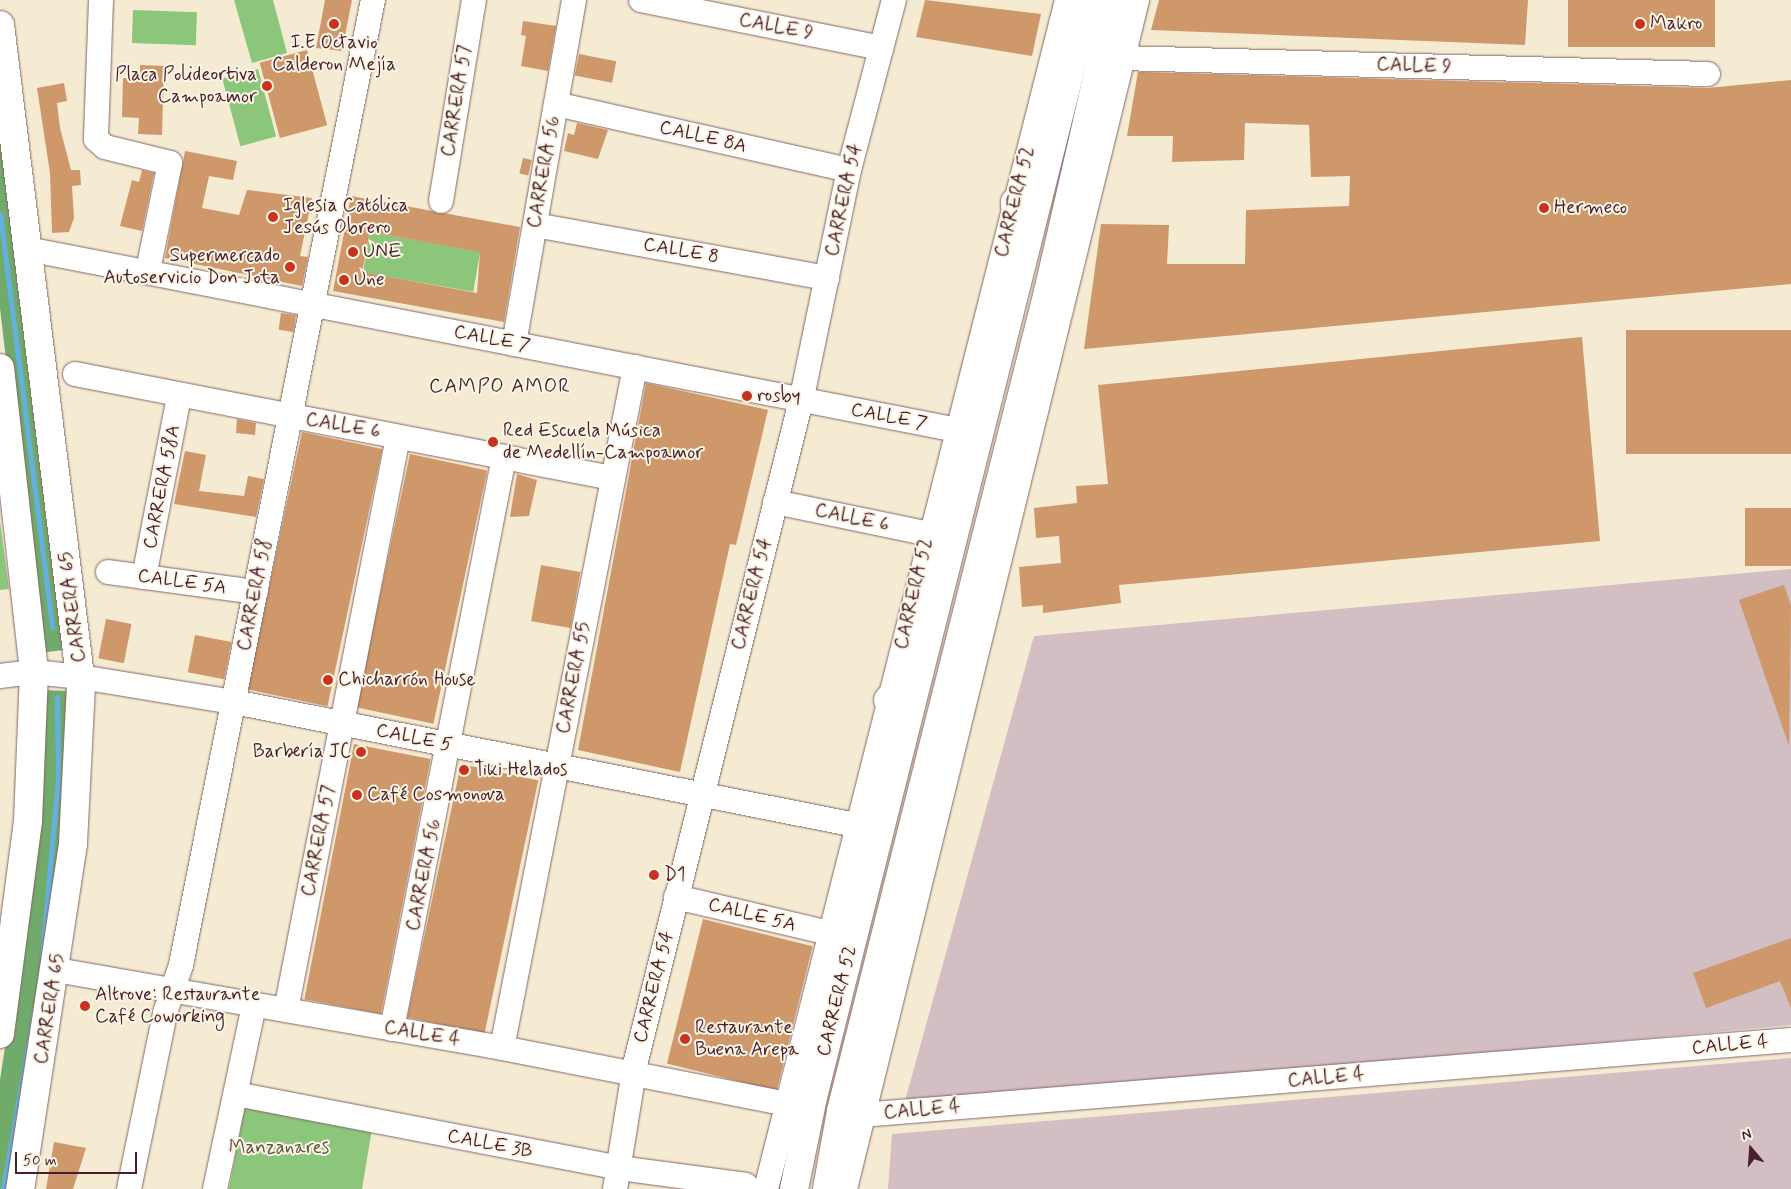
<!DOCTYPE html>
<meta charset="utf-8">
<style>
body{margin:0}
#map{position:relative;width:1791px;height:1189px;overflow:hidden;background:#f5ebd3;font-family:Mynerve,sans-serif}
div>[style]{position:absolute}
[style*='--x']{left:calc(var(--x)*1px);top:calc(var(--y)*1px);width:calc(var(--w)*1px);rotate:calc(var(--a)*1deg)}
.industrial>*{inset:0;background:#d2bec3}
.green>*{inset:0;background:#8bc67b;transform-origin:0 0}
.forest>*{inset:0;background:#70ab6b}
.stream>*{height:5px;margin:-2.5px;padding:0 2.5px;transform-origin:2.5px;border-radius:2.5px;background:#66b0de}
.building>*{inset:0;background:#ce986b;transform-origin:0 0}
.roads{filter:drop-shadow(0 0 1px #866666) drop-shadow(0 0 1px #866666)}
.minor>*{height:24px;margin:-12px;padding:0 12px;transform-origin:12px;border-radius:12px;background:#fff}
.major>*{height:28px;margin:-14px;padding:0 14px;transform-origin:14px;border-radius:14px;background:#fff}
.dots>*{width:14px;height:14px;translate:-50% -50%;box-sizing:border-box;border:2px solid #fcf5e5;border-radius:50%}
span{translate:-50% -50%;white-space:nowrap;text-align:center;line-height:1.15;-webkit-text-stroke:4px #fcf5e5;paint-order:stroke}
.poi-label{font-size:19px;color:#4a1f2b}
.left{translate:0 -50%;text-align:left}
.right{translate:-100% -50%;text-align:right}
.street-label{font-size:19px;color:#4a1f2b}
.park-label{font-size:19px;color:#5e5143}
.neighbourhood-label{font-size:20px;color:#4a1f2b;letter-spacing:1px}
.north{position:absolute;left:1726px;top:1124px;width:50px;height:50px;-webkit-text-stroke:4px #fcf5e5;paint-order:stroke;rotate:342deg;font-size:14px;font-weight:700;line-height:20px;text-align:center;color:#4a1f2b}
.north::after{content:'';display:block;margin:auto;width:18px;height:22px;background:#4a1f2b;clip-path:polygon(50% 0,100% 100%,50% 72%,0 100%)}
.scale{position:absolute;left:15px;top:1152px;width:122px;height:22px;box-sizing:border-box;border:2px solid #4a1f2b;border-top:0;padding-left:6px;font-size:15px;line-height:18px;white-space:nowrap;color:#4a1f2b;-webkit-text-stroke:4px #fcf5e5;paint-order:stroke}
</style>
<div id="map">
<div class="industrial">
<div style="clip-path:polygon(1791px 569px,1791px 1025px,903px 1108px,1034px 636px)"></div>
<div style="clip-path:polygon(1791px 1058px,1791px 1189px,888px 1189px,892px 1134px)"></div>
</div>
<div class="green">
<div style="clip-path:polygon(234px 0,273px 0,287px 53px,252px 63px)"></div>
<div style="left:133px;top:10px;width:64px;height:33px;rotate:2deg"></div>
<div style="left:258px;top:69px;width:70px;height:37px;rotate:75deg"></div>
<div style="left:370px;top:232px;width:112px;height:41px;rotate:10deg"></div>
<div style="clip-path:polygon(0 521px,9px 589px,0 590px)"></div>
<div style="clip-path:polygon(246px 1101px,373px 1123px,362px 1189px,229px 1189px)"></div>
</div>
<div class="forest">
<div style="clip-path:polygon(0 96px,71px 649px,40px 653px,0 308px)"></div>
<div style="clip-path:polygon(39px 690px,72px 691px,70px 769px,15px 1189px,0 1189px,0 1080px,16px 975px)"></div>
</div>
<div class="stream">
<div style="--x:0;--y:214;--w:417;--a:82.8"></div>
<div style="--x:42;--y:957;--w:180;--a:-84.9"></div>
<div style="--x:58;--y:778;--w:81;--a:-90.7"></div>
<div style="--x:3;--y:1189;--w:175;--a:-80.1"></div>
</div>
<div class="building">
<div style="clip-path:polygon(325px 0,352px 0,342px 51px,316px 48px)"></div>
<div style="clip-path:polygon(925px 0,1041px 14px,1032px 56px,916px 37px)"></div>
<div style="clip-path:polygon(1159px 0,1528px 0,1525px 45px,1151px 30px)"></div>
<div style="left:1568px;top:0;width:147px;height:47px"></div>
<div style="clip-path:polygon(523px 21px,556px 26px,548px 71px,521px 66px,526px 36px,521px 35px)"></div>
<div style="left:307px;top:50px;width:78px;height:49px;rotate:75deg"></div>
<div style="left:579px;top:54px;width:38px;height:22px;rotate:11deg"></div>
<div style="clip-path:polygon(140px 65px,164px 66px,162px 135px,138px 134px,139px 118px,122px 117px,123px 78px,140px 79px)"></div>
<div style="clip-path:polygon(1138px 72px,1708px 88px,1791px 80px,1791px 284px,1084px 349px,1101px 224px,1169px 225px,1167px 264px,1245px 264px,1246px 210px,1349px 206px,1350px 176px,1311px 177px,1309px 125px,1245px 123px,1244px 160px,1172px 162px,1173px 136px,1127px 136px)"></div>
<div style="clip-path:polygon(64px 83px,67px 101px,57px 103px,60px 128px,71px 170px,80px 170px,81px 185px,72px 186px,74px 218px,69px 232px,52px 233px,50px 173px,37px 88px)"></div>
<div style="clip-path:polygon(577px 123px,608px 130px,598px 159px,564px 151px,568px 133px,574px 135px)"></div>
<div style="clip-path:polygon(185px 151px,237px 161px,233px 180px,209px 176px,202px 208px,239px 215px,247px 190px,312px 198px,300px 256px,308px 257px,302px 286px,165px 258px)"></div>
<div style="left:523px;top:158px;width:9px;height:16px;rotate:13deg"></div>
<div style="clip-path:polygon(142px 170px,154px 173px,142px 231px,120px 226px,132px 180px,139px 182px)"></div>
<div style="clip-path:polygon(evenodd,351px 196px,520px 227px,504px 322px,333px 291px,351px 196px,370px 232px,480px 252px,477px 293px,362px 272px,370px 232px)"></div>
<div style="left:281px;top:313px;width:15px;height:17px;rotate:8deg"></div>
<div style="left:1791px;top:330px;width:124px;height:165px;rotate:90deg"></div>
<div style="clip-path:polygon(1582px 337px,1600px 541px,1119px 585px,1121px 603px,1043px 613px,1043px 605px,1022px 607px,1019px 567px,1061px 563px,1059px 536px,1036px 538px,1034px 508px,1077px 503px,1076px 486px,1108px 484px,1098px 385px)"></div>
<div style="clip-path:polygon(646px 383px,768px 410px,736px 545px,730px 544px,680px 772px,578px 750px)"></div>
<div style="clip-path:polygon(237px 419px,256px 423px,255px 435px,236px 433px)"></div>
<div style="left:302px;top:432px;width:82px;height:263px;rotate:12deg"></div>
<div style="clip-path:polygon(185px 451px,206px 455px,199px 491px,244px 496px,248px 476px,264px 479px,256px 517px,174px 504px)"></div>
<div style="left:410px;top:454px;width:79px;height:259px;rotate:12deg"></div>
<div style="clip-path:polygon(517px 474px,537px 480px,529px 516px,510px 517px)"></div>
<div style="left:1791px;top:508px;width:58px;height:46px;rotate:90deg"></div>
<div style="left:541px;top:565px;width:40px;height:57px;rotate:10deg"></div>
<div style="clip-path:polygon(1784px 585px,1791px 606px,1789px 746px,1739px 600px)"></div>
<div style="left:106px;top:619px;width:26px;height:40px;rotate:11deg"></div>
<div style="left:195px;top:635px;width:37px;height:38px;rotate:11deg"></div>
<div style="left:354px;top:744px;width:78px;height:260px;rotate:11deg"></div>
<div style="left:461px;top:764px;width:79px;height:259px;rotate:12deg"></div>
<div style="left:703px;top:919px;width:113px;height:149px;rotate:14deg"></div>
<div style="clip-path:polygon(1791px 938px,1791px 1008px,1780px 981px,1706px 1008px,1693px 973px)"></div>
<div style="clip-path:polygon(54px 1142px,86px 1148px,73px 1189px,46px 1189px)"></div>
</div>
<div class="roads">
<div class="minor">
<div style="--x:101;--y:0;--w:139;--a:92.1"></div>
<div style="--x:96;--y:139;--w:12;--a:42"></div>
<div style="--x:105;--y:147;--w:67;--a:13.8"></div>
<div style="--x:170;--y:163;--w:109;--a:101.6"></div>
<div style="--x:641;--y:0;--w:245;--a:11.3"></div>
<div style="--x:1120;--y:58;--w:588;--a:1.56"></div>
<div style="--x:556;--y:104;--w:300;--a:12.7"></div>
<div style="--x:441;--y:201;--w:204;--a:-80.7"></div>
<div style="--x:535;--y:225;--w:297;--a:10.3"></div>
<div style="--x:27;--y:249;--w:947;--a:11.01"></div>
<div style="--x:514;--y:344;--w:349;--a:-80.1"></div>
<div style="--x:75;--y:374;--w:547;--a:10.96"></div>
<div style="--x:775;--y:502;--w:157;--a:11.7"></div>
<div style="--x:108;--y:572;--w:149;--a:7.7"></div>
<div style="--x:144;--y:577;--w:183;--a:-79"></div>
<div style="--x:0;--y:676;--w:34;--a:-7"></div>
<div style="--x:34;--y:672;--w:47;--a:6.1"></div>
<div style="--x:81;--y:677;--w:155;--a:9.3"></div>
<div style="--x:234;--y:702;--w:634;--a:11.19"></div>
<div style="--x:676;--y:897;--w:157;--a:13.2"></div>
<div style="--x:56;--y:970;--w:443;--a:9.9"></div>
<div style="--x:492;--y:1046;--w:301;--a:11.1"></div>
<div style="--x:286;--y:1010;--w:584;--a:-78.94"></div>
<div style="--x:392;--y:1029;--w:583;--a:-78.92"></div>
<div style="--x:502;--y:1048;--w:694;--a:-78.95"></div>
<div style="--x:236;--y:1094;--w:390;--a:10.9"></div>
<div style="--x:619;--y:1168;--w:128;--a:7.6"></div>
<div style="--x:861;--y:1115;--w:933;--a:-4.61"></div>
<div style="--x:129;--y:1189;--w:180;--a:-78.4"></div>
<div style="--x:165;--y:1013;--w:51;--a:-71.6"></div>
<div style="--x:181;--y:965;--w:984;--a:-78.75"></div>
<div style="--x:215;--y:1189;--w:187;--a:-78"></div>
<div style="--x:615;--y:1189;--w:126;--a:-80.8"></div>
<div style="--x:635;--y:1065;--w:694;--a:-75.98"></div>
<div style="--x:803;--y:392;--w:227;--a:-78.3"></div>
<div style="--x:849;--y:170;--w:176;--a:-75.2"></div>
<div style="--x:766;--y:1189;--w:1227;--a:-75.79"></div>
<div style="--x:845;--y:1189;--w:1224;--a:-76.2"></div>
</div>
<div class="major">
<div style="--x:0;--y:25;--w:665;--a:83"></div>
<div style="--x:81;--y:685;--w:159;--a:92.9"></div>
<div style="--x:73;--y:844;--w:349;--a:98.7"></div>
<div style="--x:1015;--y:202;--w:51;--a:86.6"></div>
<div style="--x:0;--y:368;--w:306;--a:83.6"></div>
<div style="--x:34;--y:672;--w:149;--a:92.3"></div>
<div style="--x:28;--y:821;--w:215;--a:97.5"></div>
<div style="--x:888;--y:700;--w:48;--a:-48.4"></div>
<div style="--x:794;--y:1189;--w:94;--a:-78.3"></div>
<div style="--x:813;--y:1097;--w:1131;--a:-75.93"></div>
<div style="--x:827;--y:1189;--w:79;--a:-79.8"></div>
<div style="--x:841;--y:1111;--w:845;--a:-75.82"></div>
<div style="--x:1048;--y:292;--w:300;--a:-77.1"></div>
</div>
</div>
<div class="dots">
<div style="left:334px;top:24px;background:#c8321e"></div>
<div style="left:1640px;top:24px;background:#c8321e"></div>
<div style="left:267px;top:86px;background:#c8321e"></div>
<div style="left:1544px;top:208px;background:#c8321e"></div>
<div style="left:273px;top:217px;background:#c8321e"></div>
<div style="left:353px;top:252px;background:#c8321e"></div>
<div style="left:290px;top:267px;background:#c8321e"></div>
<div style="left:344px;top:280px;background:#c8321e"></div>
<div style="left:747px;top:396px;background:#c8321e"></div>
<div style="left:493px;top:442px;background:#c8321e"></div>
<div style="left:328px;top:680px;background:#c8321e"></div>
<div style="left:361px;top:752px;background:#c8321e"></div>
<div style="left:464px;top:770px;background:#c8321e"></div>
<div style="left:357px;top:795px;background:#c8321e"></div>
<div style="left:654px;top:875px;background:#c8321e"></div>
<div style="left:85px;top:1006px;background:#c8321e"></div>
<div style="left:685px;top:1039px;background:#c8321e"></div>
</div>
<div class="poi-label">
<span class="left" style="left:1650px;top:24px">Makro</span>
<span style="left:334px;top:54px">I.E Octavio<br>Calderon Mejía</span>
<span class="right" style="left:257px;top:86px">Placa Polideortiva<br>Campoamor</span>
<span class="left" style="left:283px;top:217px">Iglesia Católica<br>Jesús Obrero</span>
<span class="left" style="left:1554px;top:208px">Hermeco</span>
<span class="left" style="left:363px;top:252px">UNE</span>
<span class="right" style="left:280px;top:267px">Supermercado<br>Autoservicio Don Jota</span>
<span class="left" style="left:354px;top:280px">Une</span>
<span class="left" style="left:757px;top:396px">rosby</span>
<span class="left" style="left:503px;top:442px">Red Escuela Música<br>de Medellín-Campoamor</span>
<span class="left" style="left:338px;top:680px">Chicharrón House</span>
<span class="right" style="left:351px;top:752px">Barbería JC</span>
<span class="left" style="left:474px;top:770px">Tiki Helados</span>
<span class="left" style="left:367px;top:795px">Café Cosmonova</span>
<span class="left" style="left:664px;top:875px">D1</span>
<span class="left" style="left:95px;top:1006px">Altrove: Restaurante<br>Café Coworking</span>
<span class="left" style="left:695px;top:1039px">Restaurante<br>Buena Arepa</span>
</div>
<div class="street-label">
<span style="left:776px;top:27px;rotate:11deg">CALLE 9</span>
<span style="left:1414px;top:66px;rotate:2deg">CALLE 9</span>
<span style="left:457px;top:101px;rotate:-81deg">CARRERA 57</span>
<span style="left:703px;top:137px;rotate:13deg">CALLE 8A</span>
<span style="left:544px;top:172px;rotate:-80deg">CARRERA 56</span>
<span style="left:844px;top:200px;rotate:-78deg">CARRERA 54</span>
<span style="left:1015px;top:202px;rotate:-76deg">CARRERA 52</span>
<span style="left:681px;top:251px;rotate:10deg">CALLE 8</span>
<span style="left:492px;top:339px;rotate:11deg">CALLE 7</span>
<span style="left:889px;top:417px;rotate:11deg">CALLE 7</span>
<span style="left:343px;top:426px;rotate:10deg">CALLE 6</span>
<span style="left:162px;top:487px;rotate:-79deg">CARRERA 58A</span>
<span style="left:852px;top:518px;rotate:12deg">CALLE 6</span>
<span style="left:182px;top:582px;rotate:8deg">CALLE 5A</span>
<span style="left:752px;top:594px;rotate:-76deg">CARRERA 54</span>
<span style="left:914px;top:594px;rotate:-77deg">CARRERA 52</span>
<span style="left:255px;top:595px;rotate:-79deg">CARRERA 58</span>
<span style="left:73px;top:607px;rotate:-97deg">CARRERA 65</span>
<span style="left:574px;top:678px;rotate:-79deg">CARRERA 55</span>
<span style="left:414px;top:738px;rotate:12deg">CALLE 5</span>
<span style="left:319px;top:841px;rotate:-79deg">CARRERA 57</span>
<span style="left:424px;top:875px;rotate:-79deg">CARRERA 56</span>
<span style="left:752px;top:915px;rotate:14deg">CALLE 5A</span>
<span style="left:654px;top:987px;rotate:-76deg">CARRERA 54</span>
<span style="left:837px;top:1001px;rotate:-76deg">CARRERA 52</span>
<span style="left:50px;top:1009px;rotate:-81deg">CARRERA 65</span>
<span style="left:422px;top:1034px;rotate:10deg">CALLE 4</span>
<span style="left:1730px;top:1045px;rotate:-5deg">CALLE 4</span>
<span style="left:1326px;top:1078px;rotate:-5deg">CALLE 4</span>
<span style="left:922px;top:1110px;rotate:-5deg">CALLE 4</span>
<span style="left:490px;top:1144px;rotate:11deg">CALLE 3B</span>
</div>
<div class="park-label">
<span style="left:279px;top:1148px">Manzanares</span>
</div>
<div class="neighbourhood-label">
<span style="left:500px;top:386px">CAMPO AMOR</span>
</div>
<div class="north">N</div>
<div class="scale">50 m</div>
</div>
